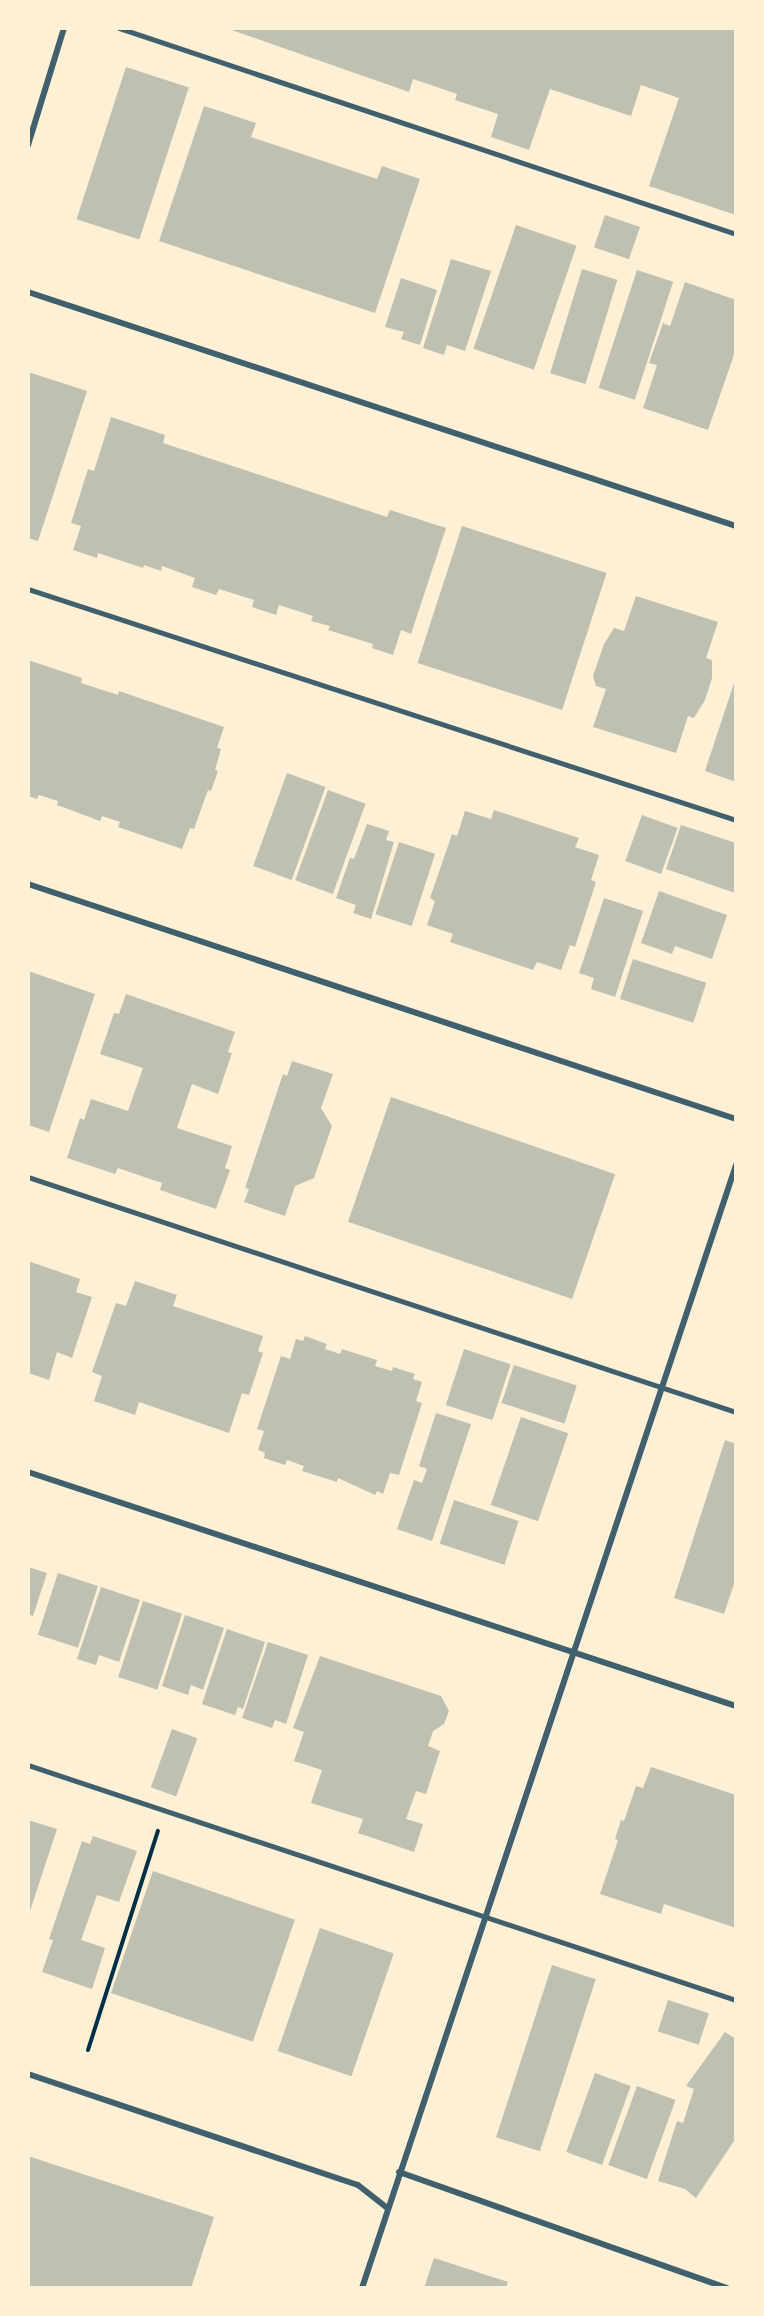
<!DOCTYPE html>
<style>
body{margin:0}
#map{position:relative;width:764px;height:2316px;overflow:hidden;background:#fdf0d5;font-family:"Golos Text",sans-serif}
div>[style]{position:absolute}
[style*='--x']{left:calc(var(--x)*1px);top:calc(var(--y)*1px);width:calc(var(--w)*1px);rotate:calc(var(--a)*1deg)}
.building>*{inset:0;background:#bec0b2;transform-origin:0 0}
.path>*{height:4px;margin:-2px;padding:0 2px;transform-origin:2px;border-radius:2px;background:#003049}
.service>*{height:4.5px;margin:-2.25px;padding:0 2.25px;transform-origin:2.25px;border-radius:2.25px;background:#3f606c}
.minor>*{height:6px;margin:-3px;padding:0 3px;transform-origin:3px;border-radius:3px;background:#3f606c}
span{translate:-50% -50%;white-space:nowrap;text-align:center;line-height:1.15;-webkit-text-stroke:4.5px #fdf0d5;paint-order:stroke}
.frame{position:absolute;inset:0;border:30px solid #fdf0d5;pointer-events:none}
</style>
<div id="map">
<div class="building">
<div style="clip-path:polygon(226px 28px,736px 28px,736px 215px,649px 186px,679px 98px,641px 85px,631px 116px,550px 89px,529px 150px,491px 137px,498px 114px,455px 100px,457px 94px,413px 79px,409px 92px)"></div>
<div style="left:126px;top:67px;width:66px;height:160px;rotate:18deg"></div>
<div style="clip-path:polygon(204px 106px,256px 123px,251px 137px,377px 179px,382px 166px,420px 179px,375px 313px,159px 241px)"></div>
<div style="left:605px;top:215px;width:37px;height:34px;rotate:19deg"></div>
<div style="left:516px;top:225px;width:64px;height:131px;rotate:19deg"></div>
<div style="clip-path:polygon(451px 259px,491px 271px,465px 351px,447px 345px,444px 355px,423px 348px)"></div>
<div style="left:582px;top:269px;width:37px;height:109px;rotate:17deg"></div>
<div style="left:637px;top:270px;width:38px;height:124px;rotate:18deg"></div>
<div style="clip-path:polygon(401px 278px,437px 290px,420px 345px,401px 339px,404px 332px,385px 327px)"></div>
<div style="clip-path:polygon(685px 282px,736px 300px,736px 349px,708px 430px,643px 408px,657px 365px,649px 363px,663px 323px,670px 326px)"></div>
<div style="clip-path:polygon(28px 372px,87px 391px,38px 541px,28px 538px)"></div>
<div style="clip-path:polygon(111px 417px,165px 435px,163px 443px,387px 517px,390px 510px,446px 528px,411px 634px,401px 630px,393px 655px,372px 648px,373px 644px,328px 630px,330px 626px,311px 621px,313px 616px,279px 605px,276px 615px,252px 607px,254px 600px,219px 589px,216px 595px,192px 587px,195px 578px,162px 566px,161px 571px,144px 565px,143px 568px,98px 553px,97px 558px,73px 550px,81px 526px,71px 523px,88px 469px,94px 471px)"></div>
<div style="left:462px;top:526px;width:152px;height:144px;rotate:18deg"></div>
<div style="clip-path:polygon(636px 596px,718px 622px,706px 658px,712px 660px,712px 678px,705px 700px,694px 718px,688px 716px,676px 753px,593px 727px,606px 689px,596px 686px,593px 676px,604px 644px,614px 628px,624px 631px)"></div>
<div style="clip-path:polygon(28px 660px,82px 678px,81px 683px,118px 695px,119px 691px,224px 727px,217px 748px,221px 749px,215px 770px,218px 771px,211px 791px,208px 790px,194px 829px,190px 828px,182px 849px,118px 827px,120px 822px,102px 816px,100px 821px,57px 805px,58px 801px,39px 795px,37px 799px,28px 796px)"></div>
<div style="clip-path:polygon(735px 680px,736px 680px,736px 782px,705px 771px)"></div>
<div style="left:287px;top:773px;width:41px;height:99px;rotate:20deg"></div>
<div style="left:328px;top:790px;width:40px;height:96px;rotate:20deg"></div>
<div style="clip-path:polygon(494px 810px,579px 838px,575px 847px,599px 855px,591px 880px,596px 882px,575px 947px,570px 945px,561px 970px,537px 962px,533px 970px,450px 942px,453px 934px,427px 925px,435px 901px,430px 898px,452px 834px,457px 836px,465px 811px,491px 819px)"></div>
<div style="left:642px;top:815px;width:38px;height:49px;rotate:20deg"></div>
<div style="clip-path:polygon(367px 824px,389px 831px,386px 840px,394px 842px,371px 919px,353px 913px,356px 905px,336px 898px,350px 858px,354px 859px)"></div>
<div style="clip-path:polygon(681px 825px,736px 843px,735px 893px,666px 869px)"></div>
<div style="left:399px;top:842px;width:38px;height:76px;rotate:18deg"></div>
<div style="clip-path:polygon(659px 891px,727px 915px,712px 959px,675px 946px,672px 954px,641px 943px)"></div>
<div style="clip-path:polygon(604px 898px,643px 911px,615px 997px,591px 989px,594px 978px,579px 973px)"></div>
<div style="left:633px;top:959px;width:77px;height:42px;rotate:18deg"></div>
<div style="clip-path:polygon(28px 971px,95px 994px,49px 1132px,28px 1125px)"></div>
<div style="clip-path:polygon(126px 994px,235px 1032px,228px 1052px,232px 1053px,218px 1094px,192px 1084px,177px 1128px,232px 1146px,225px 1168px,230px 1170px,216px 1209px,160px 1190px,162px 1183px,118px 1168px,115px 1174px,67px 1158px,80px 1118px,84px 1120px,91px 1099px,128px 1111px,143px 1068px,100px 1054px,114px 1013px,119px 1014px)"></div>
<div style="clip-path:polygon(292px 1061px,333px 1074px,321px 1108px,332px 1126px,314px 1178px,295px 1186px,285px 1216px,244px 1202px,249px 1189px,245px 1188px,283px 1074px,287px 1076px)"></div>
<div style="left:391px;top:1097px;width:237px;height:132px;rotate:19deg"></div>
<div style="clip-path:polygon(28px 1261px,80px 1279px,76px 1292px,92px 1297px,72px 1358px,57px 1352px,49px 1380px,28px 1373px)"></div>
<div style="clip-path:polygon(135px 1281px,177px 1295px,173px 1306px,263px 1336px,258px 1351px,263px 1353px,249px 1395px,242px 1393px,229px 1433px,139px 1402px,135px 1415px,94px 1401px,102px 1376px,92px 1372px,116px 1303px,126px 1306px)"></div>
<div style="clip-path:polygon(305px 1336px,327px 1344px,325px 1349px,340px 1354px,342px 1349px,377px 1360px,375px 1366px,392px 1371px,393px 1367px,415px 1374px,413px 1379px,422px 1382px,416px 1401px,422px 1403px,399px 1475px,390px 1473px,383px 1494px,377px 1491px,375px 1495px,338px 1478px,337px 1482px,302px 1471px,304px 1466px,287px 1460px,285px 1465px,264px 1458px,265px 1453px,258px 1450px,264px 1431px,257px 1429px,281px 1356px,290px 1359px,296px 1339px,303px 1341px)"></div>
<div style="left:464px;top:1349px;width:49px;height:59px;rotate:18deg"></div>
<div style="left:514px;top:1365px;width:66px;height:40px;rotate:18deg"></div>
<div style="clip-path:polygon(436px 1413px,471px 1424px,432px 1541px,397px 1529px,414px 1480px,422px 1483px,427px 1469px,419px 1466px)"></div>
<div style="left:521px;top:1417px;width:50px;height:93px;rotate:19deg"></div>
<div style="clip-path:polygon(725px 1440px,736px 1444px,736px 1578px,724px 1614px,674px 1598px)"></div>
<div style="left:454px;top:1500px;width:68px;height:46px;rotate:18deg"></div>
<div style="clip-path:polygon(28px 1567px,47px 1573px,33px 1616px,28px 1614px)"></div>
<div style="left:58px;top:1573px;width:42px;height:65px;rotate:18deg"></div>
<div style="clip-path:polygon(101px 1587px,140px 1600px,119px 1662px,99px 1655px,96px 1665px,77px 1659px)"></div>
<div style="left:143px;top:1601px;width:41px;height:80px;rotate:18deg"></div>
<div style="clip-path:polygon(185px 1615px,224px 1628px,203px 1690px,191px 1685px,188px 1695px,162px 1686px)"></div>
<div style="clip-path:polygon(227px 1629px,265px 1642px,243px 1709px,238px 1707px,235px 1715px,202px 1704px)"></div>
<div style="clip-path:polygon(268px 1642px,308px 1655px,286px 1724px,275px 1720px,272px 1728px,242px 1718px)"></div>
<div style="clip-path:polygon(320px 1656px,441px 1696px,449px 1711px,444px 1724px,433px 1731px,428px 1746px,440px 1751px,426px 1794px,416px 1791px,406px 1819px,423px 1824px,414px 1852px,358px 1833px,363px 1819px,311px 1803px,322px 1770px,294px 1761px,304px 1732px,293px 1728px)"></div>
<div style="left:172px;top:1729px;width:27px;height:62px;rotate:20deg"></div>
<div style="clip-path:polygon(651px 1767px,736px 1795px,736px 1928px,664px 1904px,661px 1914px,600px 1894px,618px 1840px,615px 1839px,621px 1820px,624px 1821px,636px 1786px,643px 1788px)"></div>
<div style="clip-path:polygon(28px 1820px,57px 1829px,29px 1914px,28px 1914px)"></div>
<div style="clip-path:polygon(93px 1836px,137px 1851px,119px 1902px,97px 1895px,81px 1940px,105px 1948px,92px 1989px,42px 1972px,53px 1940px,49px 1939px,82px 1841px,90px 1844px)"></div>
<div style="left:153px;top:1871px;width:150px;height:129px;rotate:19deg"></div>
<div style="left:320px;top:1928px;width:78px;height:130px;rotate:19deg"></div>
<div style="left:552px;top:1965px;width:46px;height:181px;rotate:18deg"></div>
<div style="left:668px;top:2000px;width:43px;height:33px;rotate:18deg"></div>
<div style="clip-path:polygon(725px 2032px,736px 2039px,736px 2138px,696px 2198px,685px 2189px,658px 2181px,677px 2121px,683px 2123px,694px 2089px,686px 2086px)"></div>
<div style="left:595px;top:2073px;width:38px;height:84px;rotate:20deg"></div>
<div style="left:637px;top:2086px;width:41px;height:84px;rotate:20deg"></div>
<div style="clip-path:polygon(28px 2156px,214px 2217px,191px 2288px,28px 2288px)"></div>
<div style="clip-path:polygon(434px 2258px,508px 2282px,506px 2288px,424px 2288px)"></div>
</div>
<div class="path">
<div style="--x:88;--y:2050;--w:230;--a:-72.3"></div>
</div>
<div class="service">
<div style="--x:119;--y:28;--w:650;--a:18.46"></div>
<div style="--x:28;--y:589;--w:745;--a:18.07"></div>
<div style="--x:28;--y:1177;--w:746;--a:18.36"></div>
<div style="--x:28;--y:1765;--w:746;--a:18.36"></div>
</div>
<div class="minor">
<div style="--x:28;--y:145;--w:122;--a:-72.9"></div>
<div style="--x:28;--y:292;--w:746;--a:18.29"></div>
<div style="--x:28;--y:884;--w:746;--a:18.36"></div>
<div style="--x:28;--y:1472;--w:746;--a:18.29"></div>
<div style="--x:28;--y:2074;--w:348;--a:18.6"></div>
<div style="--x:358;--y:2185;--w:37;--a:38"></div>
<div style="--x:399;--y:2172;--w:348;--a:19.5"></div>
<div style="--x:362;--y:2288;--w:1184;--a:-71.58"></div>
</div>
<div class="frame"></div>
</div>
